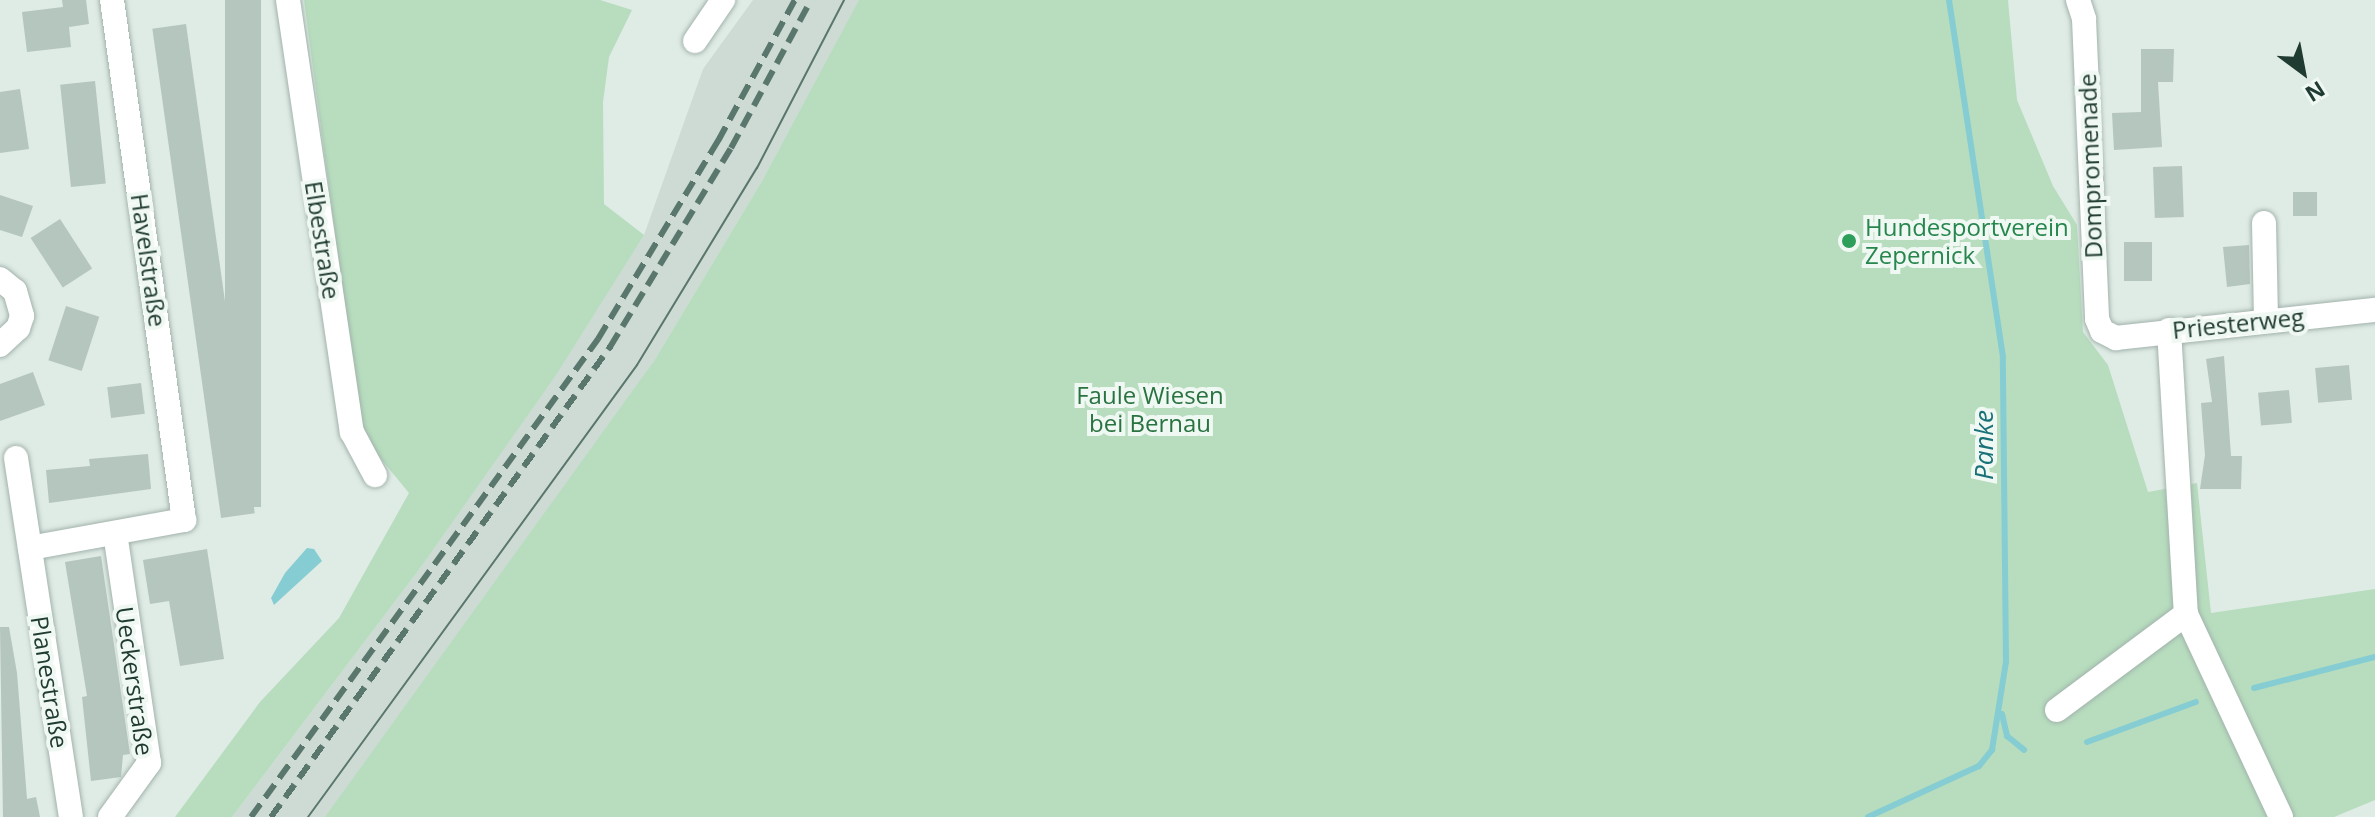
<!DOCTYPE html>
<meta charset="utf-8">
<style>
body{margin:0}
#map{position:relative;width:2375px;height:817px;overflow:hidden;background:#dfebe5;font-family:"Open Sans",sans-serif}
div>[style]{position:absolute}
[style*='--x']{left:calc(var(--x)*1px);top:calc(var(--y)*1px);width:calc(var(--w)*1px);rotate:calc(var(--a)*1deg)}
.built>*{inset:0;background:#cedbd4}
.green>*{inset:0;background:#b7ddbe}
.water>*{inset:0;background:#85cdd2}
.stream>*{height:6px;margin:-3px;padding:0 3px;transform-origin:3px;border-radius:3px;background:#85cdd2}
.building>*{inset:0;background:#b5c6be;transform-origin:0 0}
.roads{filter:drop-shadow(0 0 2px #a2b3ac) drop-shadow(0 0 2px #a2b3ac)}
.minor>*{height:24px;margin:-12px;padding:0 12px;transform-origin:12px;border-radius:12px;background:#fff}
.tram>*{height:2px;margin:-1px;padding:0 1px;transform-origin:1px;border-radius:1px;background:#5a776d}
.rail>*{height:6px;margin-top:-3px;transform-origin:0;background:repeating-linear-gradient(90deg,#5a776d 0 16px,transparent 0 24px)}
.dots>*{width:22px;height:22px;translate:-50% -50%;box-sizing:border-box;border:4px solid #f0f8f3;border-radius:50%}
span{translate:-50% -50%;white-space:nowrap;text-align:center;line-height:1.15;-webkit-text-stroke:8px #f0f8f3;paint-order:stroke}
.street-label{font-size:24px;color:#203c32}
.leisure-label{font-size:24px;color:#27864d}
.left{translate:0 -50%;text-align:left}
.park-label{font-size:24px;color:#297340}
.water-label{font-size:26px;color:#197179;font-style:italic}
.north{position:absolute;left:2263px;top:32px;width:80px;height:80px;-webkit-text-stroke:6px #f0f8f3;paint-order:stroke;rotate:148deg;font-size:22px;font-weight:700;line-height:32px;text-align:center;color:#203c32}
.north::after{content:'';display:block;margin:auto;width:28px;height:36px;background:#203c32;clip-path:polygon(50% 0,100% 100%,50% 72%,0 100%)}
</style>
<div id="map">
<div class="built">
<div style="clip-path:polygon(753px 0,860px 0,762px 181px,654px 361px,522px 556px,331px 817px,232px 817px,418px 571px,644px 235px,703px 69px)"></div>
</div>
<div class="green">
<div style="clip-path:polygon(304px 0,600px 0,632px 10px,609px 57px,603px 102px,604px 204px,644px 235px,556px 375px,418px 571px,232px 817px,175px 817px,260px 702px,339px 618px,409px 493px,362px 436px)"></div>
<div style="clip-path:polygon(859px 0,2008px 0,2017px 100px,2053px 186px,2077px 225px,2083px 332px,2108px 365px,2148px 492px,2197px 483px,2211px 613px,2375px 589px,2375px 800px,2334px 817px,325px 817px,654px 361px,762px 181px)"></div>
</div>
<div class="water">
<div style="clip-path:polygon(307px 548px,314px 549px,322px 561px,274px 605px,271px 598px,285px 573px)"></div>
</div>
<div class="stream">
<div style="--x:2254;--y:688;--w:125;--a:-14.4"></div>
<div style="--x:2002;--y:714;--w:23;--a:77"></div>
<div style="--x:2007;--y:736;--w:22;--a:39"></div>
<div style="--x:2087;--y:742;--w:116;--a:-20.2"></div>
<div style="--x:1868;--y:817;--w:122;--a:-24.7"></div>
<div style="--x:1979;--y:766;--w:21;--a:-51"></div>
<div style="--x:1992;--y:750;--w:89;--a:-81"></div>
<div style="--x:2006;--y:662;--w:305;--a:-90.6"></div>
<div style="--x:2003;--y:357;--w:361;--a:-98.6"></div>
</div>
<div class="building">
<div style="clip-path:polygon(62px 0,86px 0,89px 24px,69px 27px,71px 47px,27px 52px,22px 12px,63px 7px)"></div>
<div style="left:225px;top:0;width:36px;height:507px"></div>
<div style="left:186px;top:24px;width:494px;height:34px;rotate:82deg"></div>
<div style="clip-path:polygon(2141px 49px,2174px 49px,2173px 82px,2158px 82px,2162px 147px,2114px 150px,2112px 113px,2141px 112px)"></div>
<div style="left:95px;top:81px;width:103px;height:35px;rotate:84deg"></div>
<div style="clip-path:polygon(20px 89px,29px 149px,0 153px,0 92px)"></div>
<div style="left:2182px;top:166px;width:51px;height:29px;rotate:88deg"></div>
<div style="left:2293px;top:192px;width:24px;height:24px"></div>
<div style="clip-path:polygon(0 195px,33px 206px,22px 237px,0 230px)"></div>
<div style="left:60px;top:219px;width:59px;height:35px;rotate:57deg"></div>
<div style="left:2124px;top:242px;width:28px;height:39px"></div>
<div style="clip-path:polygon(2249px 245px,2250px 284px,2227px 287px,2223px 247px)"></div>
<div style="left:66px;top:306px;width:35px;height:57px;rotate:18deg"></div>
<div style="clip-path:polygon(2224px 356px,2231px 456px,2242px 456px,2241px 489px,2200px 489px,2205px 455px,2201px 403px,2212px 402px,2206px 359px)"></div>
<div style="left:2349px;top:365px;width:35px;height:34px;rotate:85deg"></div>
<div style="clip-path:polygon(33px 372px,45px 405px,0 421px,0 384px)"></div>
<div style="left:141px;top:383px;width:31px;height:34px;rotate:83deg"></div>
<div style="left:2289px;top:390px;width:33px;height:31px;rotate:85deg"></div>
<div style="clip-path:polygon(148px 454px,151px 489px,49px 503px,46px 470px,90px 466px,89px 459px)"></div>
<div style="clip-path:polygon(207px 549px,224px 659px,180px 666px,169px 601px,150px 604px,143px 560px)"></div>
<div style="clip-path:polygon(101px 556px,130px 754px,123px 755px,121px 777px,91px 781px,82px 697px,87px 696px,65px 562px)"></div>
<div style="clip-path:polygon(0 627px,9px 627px,17px 673px,27px 799px,36px 797px,40px 817px,3px 817px)"></div>
</div>
<div class="roads">
<div class="minor">
<div style="--x:288;--y:0;--w:437;--a:81.6"></div>
<div style="--x:352;--y:432;--w:49;--a:61.9"></div>
<div style="--x:2078;--y:0;--w:20;--a:72"></div>
<div style="--x:2084;--y:19;--w:300;--a:87.5"></div>
<div style="--x:2097;--y:319;--w:13;--a:67"></div>
<div style="--x:2102;--y:331;--w:16;--a:27"></div>
<div style="--x:2116;--y:338;--w:261;--a:-6.2"></div>
<div style="--x:695;--y:41;--w:50;--a:-55.7"></div>
<div style="--x:2264;--y:223;--w:96;--a:88.8"></div>
<div style="--x:0;--y:279;--w:19;--a:39"></div>
<div style="--x:15;--y:291;--w:26;--a:74"></div>
<div style="--x:22;--y:316;--w:13;--a:108"></div>
<div style="--x:18;--y:328;--w:25;--a:137"></div>
<div style="--x:2169;--y:330;--w:285;--a:86.6"></div>
<div style="--x:2186;--y:614;--w:224;--a:64.9"></div>
<div style="--x:16;--y:458;--w:363;--a:81.3"></div>
<div style="--x:30;--y:548;--w:157;--a:-10.3"></div>
<div style="--x:184;--y:520;--w:525;--a:-97.88"></div>
<div style="--x:2057;--y:710;--w:161;--a:-36.7"></div>
<div style="--x:110;--y:817;--w:67;--a:-54.2"></div>
<div style="--x:149;--y:763;--w:232;--a:-98.4"></div>
</div>
</div>
<div class="tram">
<div style="--x:308;--y:817;--w:559;--a:-53.95"></div>
<div style="--x:637;--y:365;--w:231;--a:-58.7"></div>
<div style="--x:757;--y:168;--w:189;--a:-62.6"></div>
</div>
<div class="rail">
<div style="--x:251;--y:817;--w:591;--a:-54.02"></div>
<div style="--x:598;--y:339;--w:232;--a:-58.8"></div>
<div style="--x:718;--y:141;--w:161;--a:-61.4"></div>
<div style="--x:271;--y:817;--w:580;--a:-54.2"></div>
<div style="--x:610;--y:347;--w:233;--a:-58.7"></div>
<div style="--x:731;--y:148;--w:168;--a:-61.6"></div>
</div>
<div class="dots">
<div style="left:1849px;top:241px;background:#2e9e5b"></div>
</div>
<div class="street-label">
<span style="left:2090px;top:166px;rotate:-92deg">Dompromenade</span>
<span style="left:323px;top:240px;rotate:81deg">Elbestraße</span>
<span style="left:149px;top:260px;rotate:82deg">Havelstraße</span>
<span style="left:2238px;top:323px;rotate:-6deg">Priesterweg</span>
<span style="left:135px;top:681px;rotate:82deg">Ueckerstraße</span>
<span style="left:50px;top:682px;rotate:81deg">Planestraße</span>
</div>
<div class="leisure-label">
<span class="left" style="left:1865px;top:241px">Hundesportverein<br>Zepernick</span>
</div>
<div class="park-label">
<span style="left:1150px;top:409px">Faule Wiesen<br>bei Bernau</span>
</div>
<div class="water-label">
<span style="left:1984px;top:445px;rotate:-90deg">Panke</span>
</div>
<div class="north">N</div>
</div>
